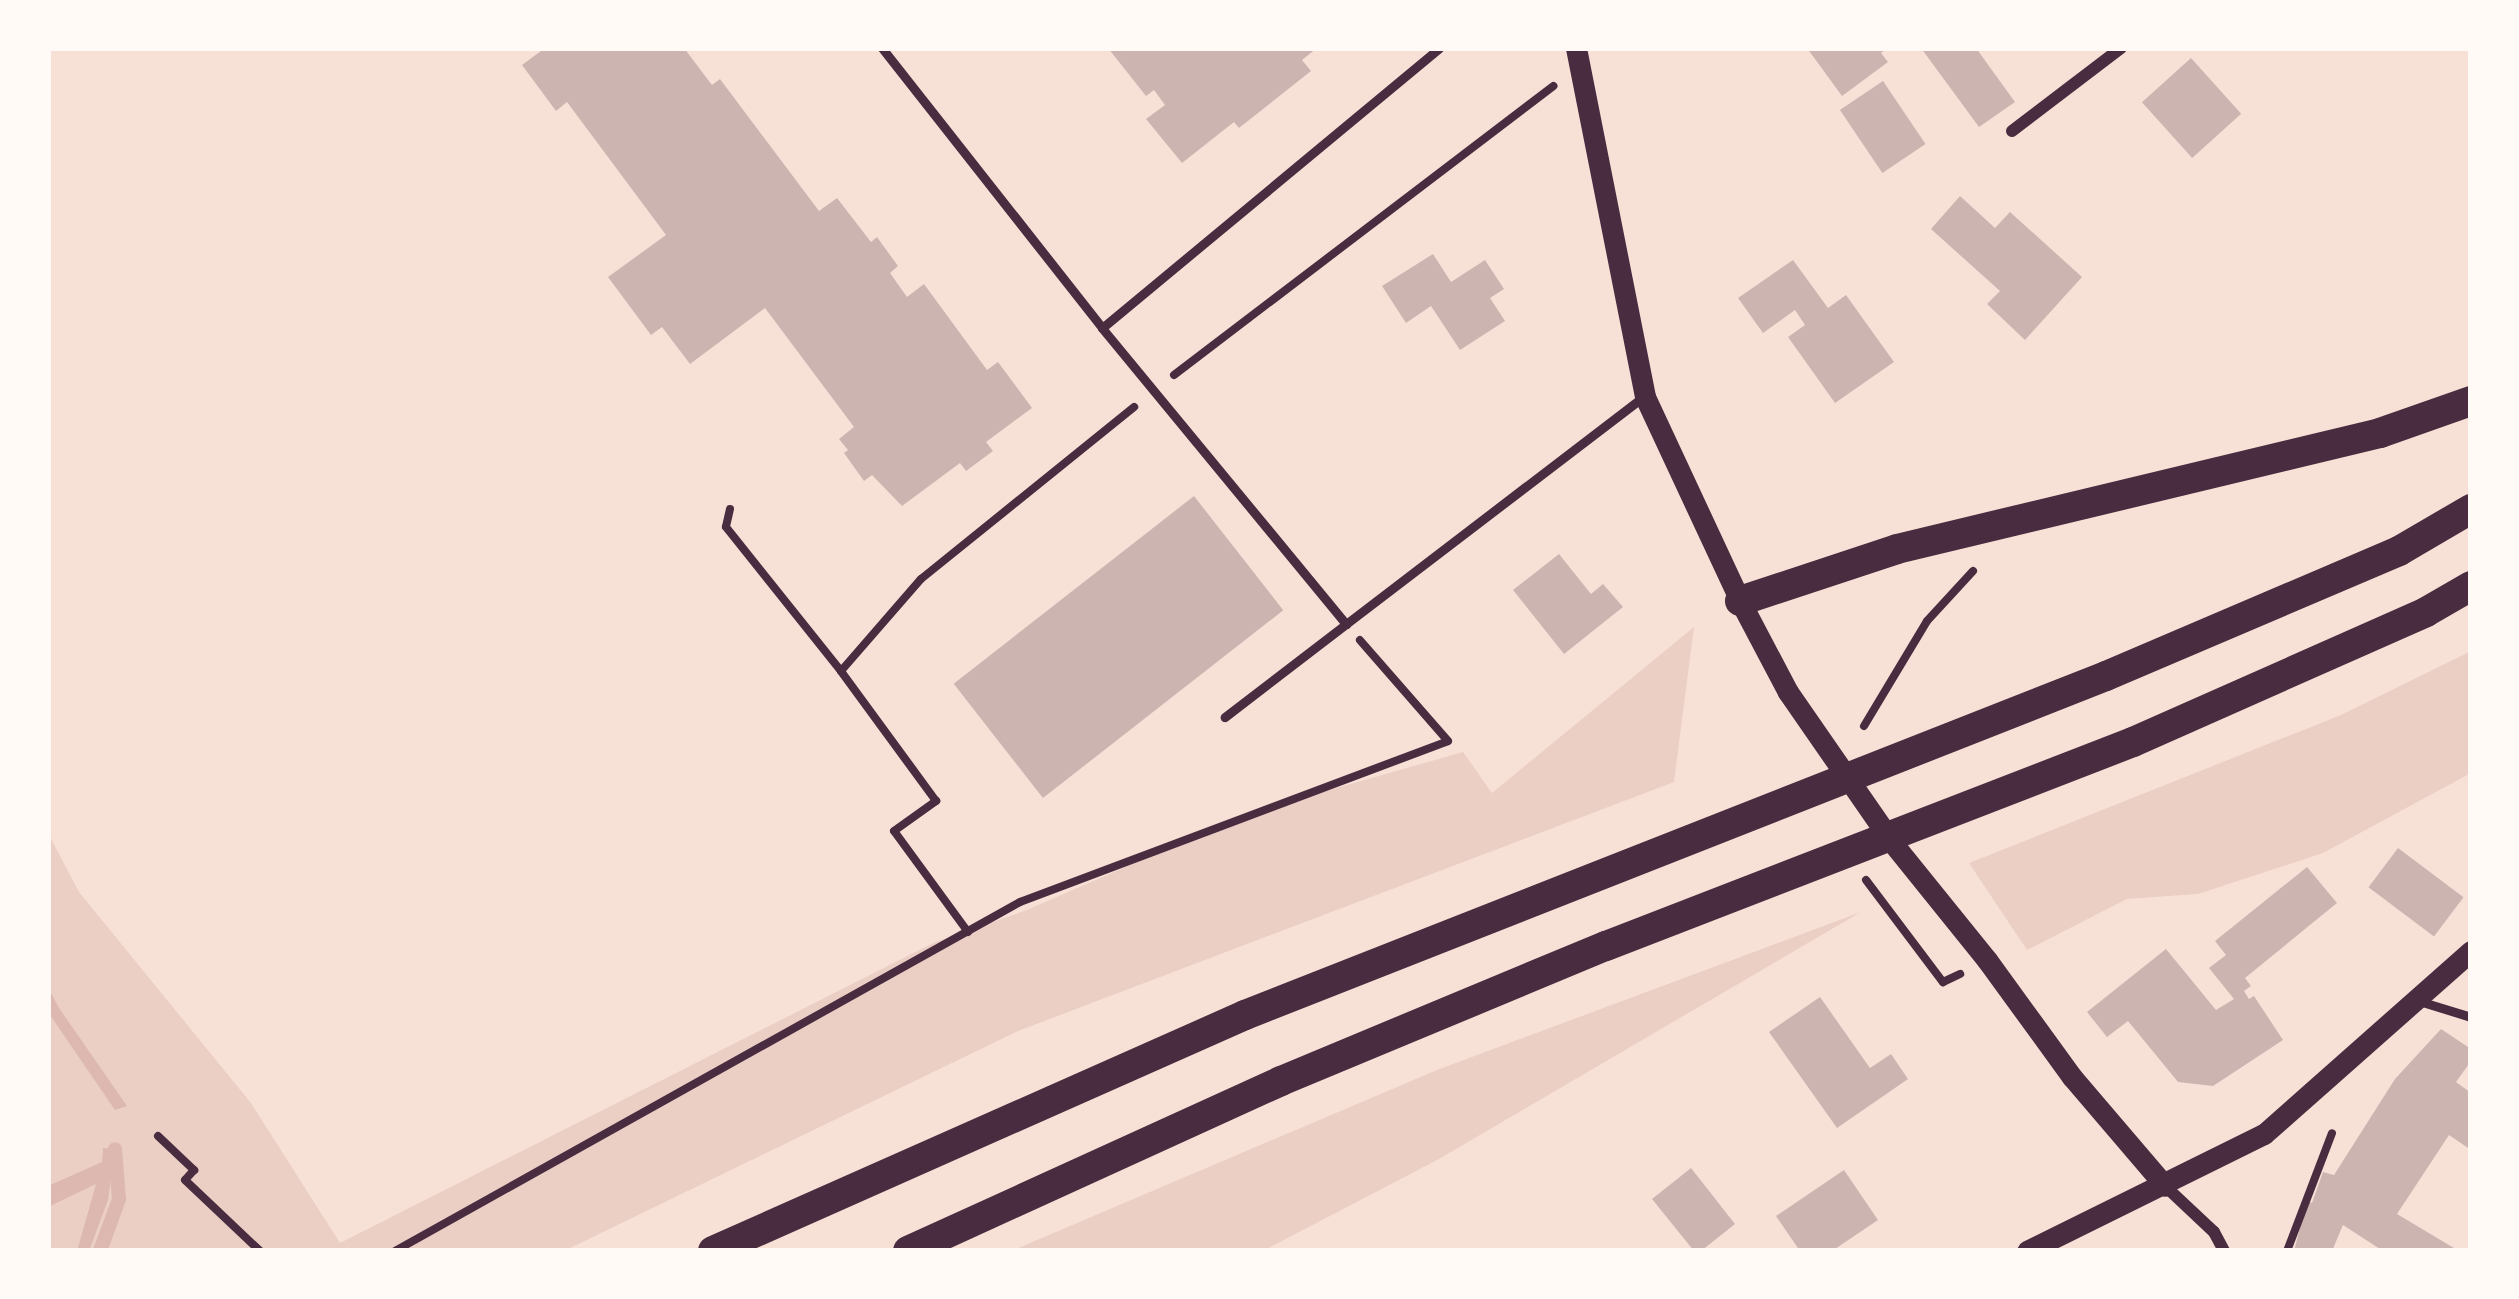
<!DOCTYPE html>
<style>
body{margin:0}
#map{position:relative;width:2519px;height:1299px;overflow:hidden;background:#f7e1d7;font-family:"Golos Text",sans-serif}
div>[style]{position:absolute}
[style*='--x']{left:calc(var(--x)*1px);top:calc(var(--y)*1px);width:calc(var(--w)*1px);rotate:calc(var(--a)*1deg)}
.green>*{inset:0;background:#ebcfc5}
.water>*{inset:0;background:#dcb8b0}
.stream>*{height:14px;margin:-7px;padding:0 7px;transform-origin:7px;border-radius:7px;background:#dcb8b0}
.building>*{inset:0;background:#ccb4b1;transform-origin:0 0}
.path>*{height:8px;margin:-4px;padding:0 4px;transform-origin:4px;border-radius:4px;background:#4a2c40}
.service>*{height:9px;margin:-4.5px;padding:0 4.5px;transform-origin:4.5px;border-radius:4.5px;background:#4a2c40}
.minor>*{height:12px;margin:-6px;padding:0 6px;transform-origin:6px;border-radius:6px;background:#4a2c40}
.tertiary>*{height:21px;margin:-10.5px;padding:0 10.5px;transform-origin:10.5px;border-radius:10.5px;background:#4a2c40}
.trunk>*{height:30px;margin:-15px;padding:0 15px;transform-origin:15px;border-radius:15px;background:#4a2c40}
span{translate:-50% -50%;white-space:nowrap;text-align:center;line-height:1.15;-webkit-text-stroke:9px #fffaf5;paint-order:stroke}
.frame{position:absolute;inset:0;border:51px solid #fffaf5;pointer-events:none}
</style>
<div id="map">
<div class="green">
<div style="clip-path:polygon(1694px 627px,1674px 782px,1018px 1031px,564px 1251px,48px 1251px,48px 833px,79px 892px,251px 1103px,340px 1243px,933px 943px,1027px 910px,1249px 813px,1463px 752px,1492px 793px)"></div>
<div style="clip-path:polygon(2471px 651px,2471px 773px,2323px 853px,2198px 894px,2127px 899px,2027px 950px,1969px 863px,2341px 715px)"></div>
<div style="clip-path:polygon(1861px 912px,1439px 1159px,1263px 1251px,1011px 1251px,1437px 1070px)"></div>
</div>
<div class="water">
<div style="clip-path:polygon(48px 987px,59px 1008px,127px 1106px,115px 1110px,48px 1012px)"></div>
<div style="clip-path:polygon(103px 1148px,115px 1149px,108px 1200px,89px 1251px,77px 1251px,96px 1184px,48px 1207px,48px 1186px,102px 1162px)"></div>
</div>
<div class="stream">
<div style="--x:100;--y:1251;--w:55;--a:-69.9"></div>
<div style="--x:119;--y:1199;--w:50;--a:-94.6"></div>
</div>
<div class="building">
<div style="clip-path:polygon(545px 48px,684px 48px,712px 85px,720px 79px,819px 211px,837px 198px,871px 242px,877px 237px,898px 266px,890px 273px,907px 297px,924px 284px,987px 370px,998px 362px,1032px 408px,986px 442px,993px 451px,966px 471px,960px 463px,902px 506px,872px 475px,864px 481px,844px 453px,848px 450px,839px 439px,854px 427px,765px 308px,690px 364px,662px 327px,651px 335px,608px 277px,666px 235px,567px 102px,556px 111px,522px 65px)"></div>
<div style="clip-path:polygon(1108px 48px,1317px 48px,1302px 60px,1311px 71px,1239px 128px,1234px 122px,1182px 163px,1146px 119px,1165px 105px,1154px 90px,1146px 96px)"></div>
<div style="clip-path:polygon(1807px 48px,1888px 48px,1881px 53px,1888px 62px,1842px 96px)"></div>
<div style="clip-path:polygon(1921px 48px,1976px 48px,2015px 102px,1979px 127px)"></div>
<div style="left:2191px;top:58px;width:75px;height:66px;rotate:48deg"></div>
<div style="left:1883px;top:81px;width:76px;height:52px;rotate:56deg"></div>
<div style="clip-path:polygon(1960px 196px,1995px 228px,2010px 212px,2082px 277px,2025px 340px,1987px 304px,2000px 291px,1931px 229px)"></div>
<div style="clip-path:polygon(1433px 254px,1451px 282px,1485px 260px,1504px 289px,1490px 298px,1505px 321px,1460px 350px,1431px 306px,1406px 323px,1382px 286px)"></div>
<div style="clip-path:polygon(1793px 260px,1828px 308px,1846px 295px,1894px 362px,1835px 403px,1788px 337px,1805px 325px,1795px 310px,1763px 333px,1738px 298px)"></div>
<div style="left:1194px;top:496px;width:145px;height:305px;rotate:52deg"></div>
<div style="clip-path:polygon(1559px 554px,1591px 594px,1603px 584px,1623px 607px,1564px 654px,1513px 590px)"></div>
<div style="left:2398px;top:848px;width:82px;height:49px;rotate:37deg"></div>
<div style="clip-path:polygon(2307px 867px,2337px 903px,2245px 978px,2251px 986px,2244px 991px,2249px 999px,2254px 996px,2283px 1040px,2213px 1086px,2178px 1082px,2128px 1021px,2107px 1037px,2087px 1012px,2166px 949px,2216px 1010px,2234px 999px,2209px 968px,2226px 955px,2215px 941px)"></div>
<div style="clip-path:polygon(1820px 997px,1870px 1068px,1891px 1054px,1908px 1079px,1837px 1128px,1769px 1032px)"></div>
<div style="clip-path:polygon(2441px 1029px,2471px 1049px,2471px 1061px,2456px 1082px,2471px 1093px,2471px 1150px,2449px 1135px,2397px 1214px,2459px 1251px,2383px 1251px,2343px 1225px,2332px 1251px,2294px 1251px,2307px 1201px,2312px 1203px,2323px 1172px,2334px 1175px,2395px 1079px)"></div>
<div style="clip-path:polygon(1691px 1168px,1735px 1224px,1701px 1251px,1694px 1251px,1652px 1199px)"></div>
<div style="clip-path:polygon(1844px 1170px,1878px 1220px,1832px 1251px,1800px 1251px,1776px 1216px)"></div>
</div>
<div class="path">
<div style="--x:1174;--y:375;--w:477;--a:-37.3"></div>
<div style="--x:730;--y:509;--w:18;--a:103"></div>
<div style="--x:726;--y:527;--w:184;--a:51.4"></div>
<div style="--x:1864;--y:726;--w:122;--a:-59"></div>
<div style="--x:1927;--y:621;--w:68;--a:-47.4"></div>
<div style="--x:1866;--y:880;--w:128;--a:53"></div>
<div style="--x:1943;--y:982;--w:19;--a:-25"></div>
<div style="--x:968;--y:932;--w:125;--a:-126.2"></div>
<div style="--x:894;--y:831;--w:52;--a:-35.5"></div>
<div style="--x:936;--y:801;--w:161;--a:-126.2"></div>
<div style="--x:841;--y:671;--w:122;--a:-49"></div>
<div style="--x:921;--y:579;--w:274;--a:-38.9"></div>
<div style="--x:158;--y:1136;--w:50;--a:43.4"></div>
<div style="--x:194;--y:1170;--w:13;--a:132"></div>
<div style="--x:185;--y:1180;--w:103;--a:43.4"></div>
<div style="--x:395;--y:1251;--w:716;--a:-29.18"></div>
<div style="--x:1020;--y:902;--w:457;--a:-20.6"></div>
<div style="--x:1448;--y:741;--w:134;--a:-131.1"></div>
<div style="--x:2287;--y:1251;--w:126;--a:-69.1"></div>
</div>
<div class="service">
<div style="--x:882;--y:48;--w:356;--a:51.8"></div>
<div style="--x:1102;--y:328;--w:384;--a:50.5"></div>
<div style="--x:1346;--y:624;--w:153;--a:142.5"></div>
<div style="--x:1102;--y:328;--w:438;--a:-39.7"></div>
<div style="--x:1346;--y:624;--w:372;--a:-37.4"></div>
<div style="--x:2419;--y:1001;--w:54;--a:17.1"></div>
</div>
<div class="minor">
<div style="--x:2012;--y:131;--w:137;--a:-37.3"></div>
<div style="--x:2165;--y:1186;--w:67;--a:43.2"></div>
<div style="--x:2214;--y:1232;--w:21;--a:62"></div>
</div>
<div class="tertiary">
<div style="--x:1576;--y:48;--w:356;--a:78.8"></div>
<div style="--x:1645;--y:397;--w:225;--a:65"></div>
<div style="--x:1740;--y:601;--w:103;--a:62.2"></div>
<div style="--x:1788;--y:692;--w:181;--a:55.3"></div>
<div style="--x:1891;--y:841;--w:153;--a:51.1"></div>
<div style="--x:1987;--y:960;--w:145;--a:54"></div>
<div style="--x:2072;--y:1077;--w:143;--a:49.5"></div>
<div style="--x:2027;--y:1251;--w:264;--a:-26.3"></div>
<div style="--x:2264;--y:1134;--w:276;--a:-41.5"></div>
</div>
<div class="trunk">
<div style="--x:1740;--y:601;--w:165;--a:-18.3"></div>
<div style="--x:1897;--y:549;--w:497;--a:-13.5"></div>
<div style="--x:2380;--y:433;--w:96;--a:-19.4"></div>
<div style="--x:713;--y:1251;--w:582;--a:-23.92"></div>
<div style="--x:1245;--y:1015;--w:925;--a:-21.49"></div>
<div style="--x:2106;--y:676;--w:319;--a:-23.1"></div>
<div style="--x:2399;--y:551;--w:83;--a:-30.3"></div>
<div style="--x:908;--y:1251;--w:410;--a:-24.5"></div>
<div style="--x:1281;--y:1081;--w:352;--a:-22.6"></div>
<div style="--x:1606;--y:946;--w:565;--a:-21.16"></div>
<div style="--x:2133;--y:742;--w:321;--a:-23.9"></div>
<div style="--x:2426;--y:612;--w:52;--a:-30"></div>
</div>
<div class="frame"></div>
</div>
